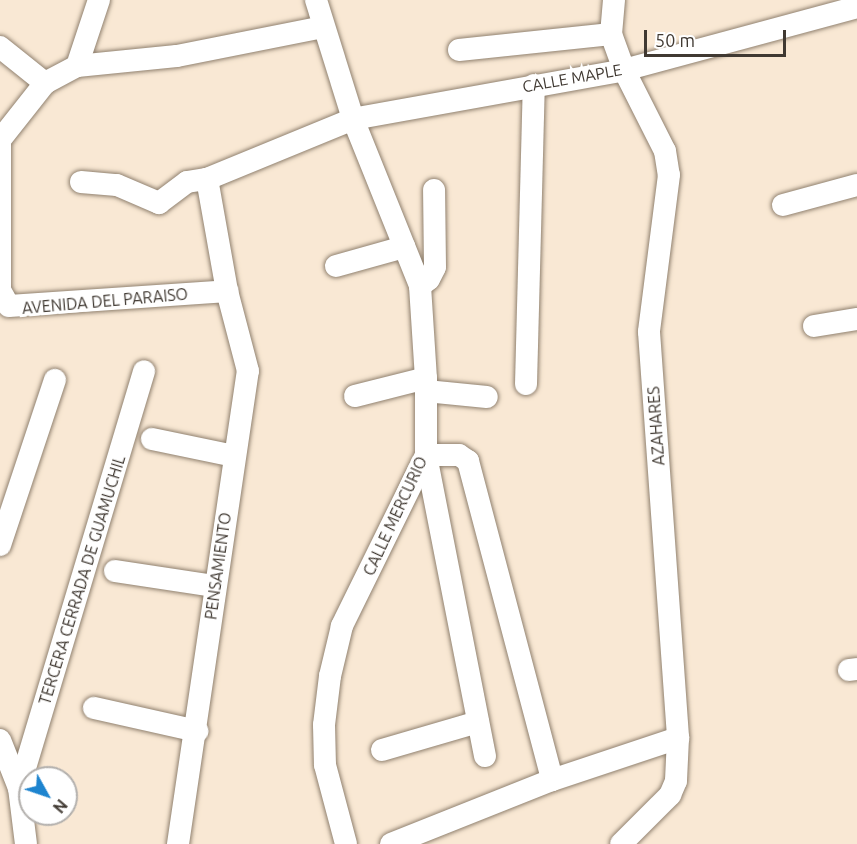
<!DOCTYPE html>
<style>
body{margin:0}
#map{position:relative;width:857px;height:844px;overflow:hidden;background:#f9e8d4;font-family:Ubuntu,sans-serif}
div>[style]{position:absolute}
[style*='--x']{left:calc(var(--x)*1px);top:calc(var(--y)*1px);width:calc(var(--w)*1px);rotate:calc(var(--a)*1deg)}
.roads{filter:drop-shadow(0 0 2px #90816f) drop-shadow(0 0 2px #90816f)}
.street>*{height:22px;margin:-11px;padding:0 11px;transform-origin:11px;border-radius:11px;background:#fff}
span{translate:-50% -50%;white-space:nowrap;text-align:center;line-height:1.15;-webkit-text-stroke:6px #fff;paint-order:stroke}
.street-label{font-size:16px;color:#403932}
.north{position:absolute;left:18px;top:766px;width:60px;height:60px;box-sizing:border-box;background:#fff;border:2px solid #b3b0ad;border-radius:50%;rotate:130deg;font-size:16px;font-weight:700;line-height:24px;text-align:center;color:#403932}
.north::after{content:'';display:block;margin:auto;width:21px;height:27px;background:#1d84cf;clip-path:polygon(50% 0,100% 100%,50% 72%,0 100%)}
.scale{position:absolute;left:644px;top:30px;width:142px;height:27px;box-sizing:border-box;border:3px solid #403932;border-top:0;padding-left:8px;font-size:18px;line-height:21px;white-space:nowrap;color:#403932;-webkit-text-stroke:4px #fff;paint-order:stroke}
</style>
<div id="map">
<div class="roads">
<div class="street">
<div style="--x:316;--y:0;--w:125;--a:72.7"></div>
<div style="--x:353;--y:119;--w:180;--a:68.1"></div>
<div style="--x:420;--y:286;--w:92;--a:86.3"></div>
<div style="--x:426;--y:378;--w:77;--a:90"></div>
<div style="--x:426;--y:455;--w:191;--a:116.2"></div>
<div style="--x:342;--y:626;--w:51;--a:103.5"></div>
<div style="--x:330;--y:676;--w:49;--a:97"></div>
<div style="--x:324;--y:725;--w:40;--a:88.6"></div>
<div style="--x:325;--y:765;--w:82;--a:75.1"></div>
<div style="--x:614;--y:0;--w:34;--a:95"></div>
<div style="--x:611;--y:34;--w:38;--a:70"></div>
<div style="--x:624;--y:70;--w:91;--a:63.2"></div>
<div style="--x:665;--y:151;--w:24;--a:81"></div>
<div style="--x:669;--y:175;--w:158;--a:97.3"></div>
<div style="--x:649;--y:332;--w:407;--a:85.9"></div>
<div style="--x:678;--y:738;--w:43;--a:92.7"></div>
<div style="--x:676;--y:781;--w:15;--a:113"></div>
<div style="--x:670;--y:795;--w:69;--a:135"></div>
<div style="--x:0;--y:47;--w:58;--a:38.7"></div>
<div style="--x:459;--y:50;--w:153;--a:-6"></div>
<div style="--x:77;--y:66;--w:100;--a:-5.7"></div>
<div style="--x:177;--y:56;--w:149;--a:-11.2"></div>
<div style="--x:0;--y:140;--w:150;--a:90"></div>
<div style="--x:0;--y:290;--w:18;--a:61"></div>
<div style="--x:9;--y:306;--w:219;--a:-3.9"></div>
<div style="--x:0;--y:140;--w:73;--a:-51.7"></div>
<div style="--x:45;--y:83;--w:36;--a:-28"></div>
<div style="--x:77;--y:66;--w:70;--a:-71.6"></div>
<div style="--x:81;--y:182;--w:36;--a:5"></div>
<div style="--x:117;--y:185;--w:46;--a:23.2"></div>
<div style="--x:159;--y:203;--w:35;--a:-37"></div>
<div style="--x:187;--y:182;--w:20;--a:-9"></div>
<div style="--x:207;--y:179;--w:158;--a:-22.3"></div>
<div style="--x:353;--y:119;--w:275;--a:-10.2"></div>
<div style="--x:624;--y:70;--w:241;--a:-15.1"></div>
<div style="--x:783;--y:205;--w:77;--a:-15.1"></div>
<div style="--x:336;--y:266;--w:71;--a:-15.6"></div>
<div style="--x:420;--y:286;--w:11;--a:-38"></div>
<div style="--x:429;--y:279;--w:13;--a:-63"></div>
<div style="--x:435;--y:267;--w:77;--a:-90.7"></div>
<div style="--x:814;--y:326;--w:44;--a:-9.2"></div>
<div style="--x:526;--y:384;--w:299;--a:-88.5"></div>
<div style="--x:426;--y:391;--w:61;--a:5.6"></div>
<div style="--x:355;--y:396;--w:73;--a:-14.2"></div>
<div style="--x:152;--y:439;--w:84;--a:11.7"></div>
<div style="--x:0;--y:545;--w:174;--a:-71.6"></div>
<div style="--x:115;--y:571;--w:100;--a:8.6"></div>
<div style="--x:849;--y:670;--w:8;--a:-7"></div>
<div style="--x:94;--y:708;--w:106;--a:12.6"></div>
<div style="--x:0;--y:740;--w:52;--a:68.4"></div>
<div style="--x:19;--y:788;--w:56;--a:82.9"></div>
<div style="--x:382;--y:750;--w:100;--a:-16.3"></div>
<div style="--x:485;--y:756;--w:307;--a:-101.1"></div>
<div style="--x:426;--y:455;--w:33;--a:0"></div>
<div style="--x:459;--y:455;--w:11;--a:34"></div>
<div style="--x:468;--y:461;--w:330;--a:75.2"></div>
<div style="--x:19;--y:788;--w:435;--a:-73.3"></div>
<div style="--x:178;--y:844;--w:478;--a:-81.6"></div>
<div style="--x:248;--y:371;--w:83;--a:-104.7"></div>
<div style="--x:227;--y:291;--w:114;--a:-100.1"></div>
<div style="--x:391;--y:844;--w:173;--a:-21.7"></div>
<div style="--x:552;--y:780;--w:133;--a:-18.4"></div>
</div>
</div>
<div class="street-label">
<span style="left:572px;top:78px;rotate:-10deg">CALLE MAPLE</span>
<span style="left:105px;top:301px;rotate:-5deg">AVENIDA DEL PARAISO</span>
<span style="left:656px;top:426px;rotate:-94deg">AZAHARES</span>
<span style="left:395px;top:516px;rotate:-65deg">CALLE MERCURIO</span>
<span style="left:218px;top:566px;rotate:-82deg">PENSAMIENTO</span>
<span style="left:82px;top:580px;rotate:-73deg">TERCERA CERRADA DE GUAMUCHIL</span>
</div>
<div class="north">N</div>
<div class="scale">50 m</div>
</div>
